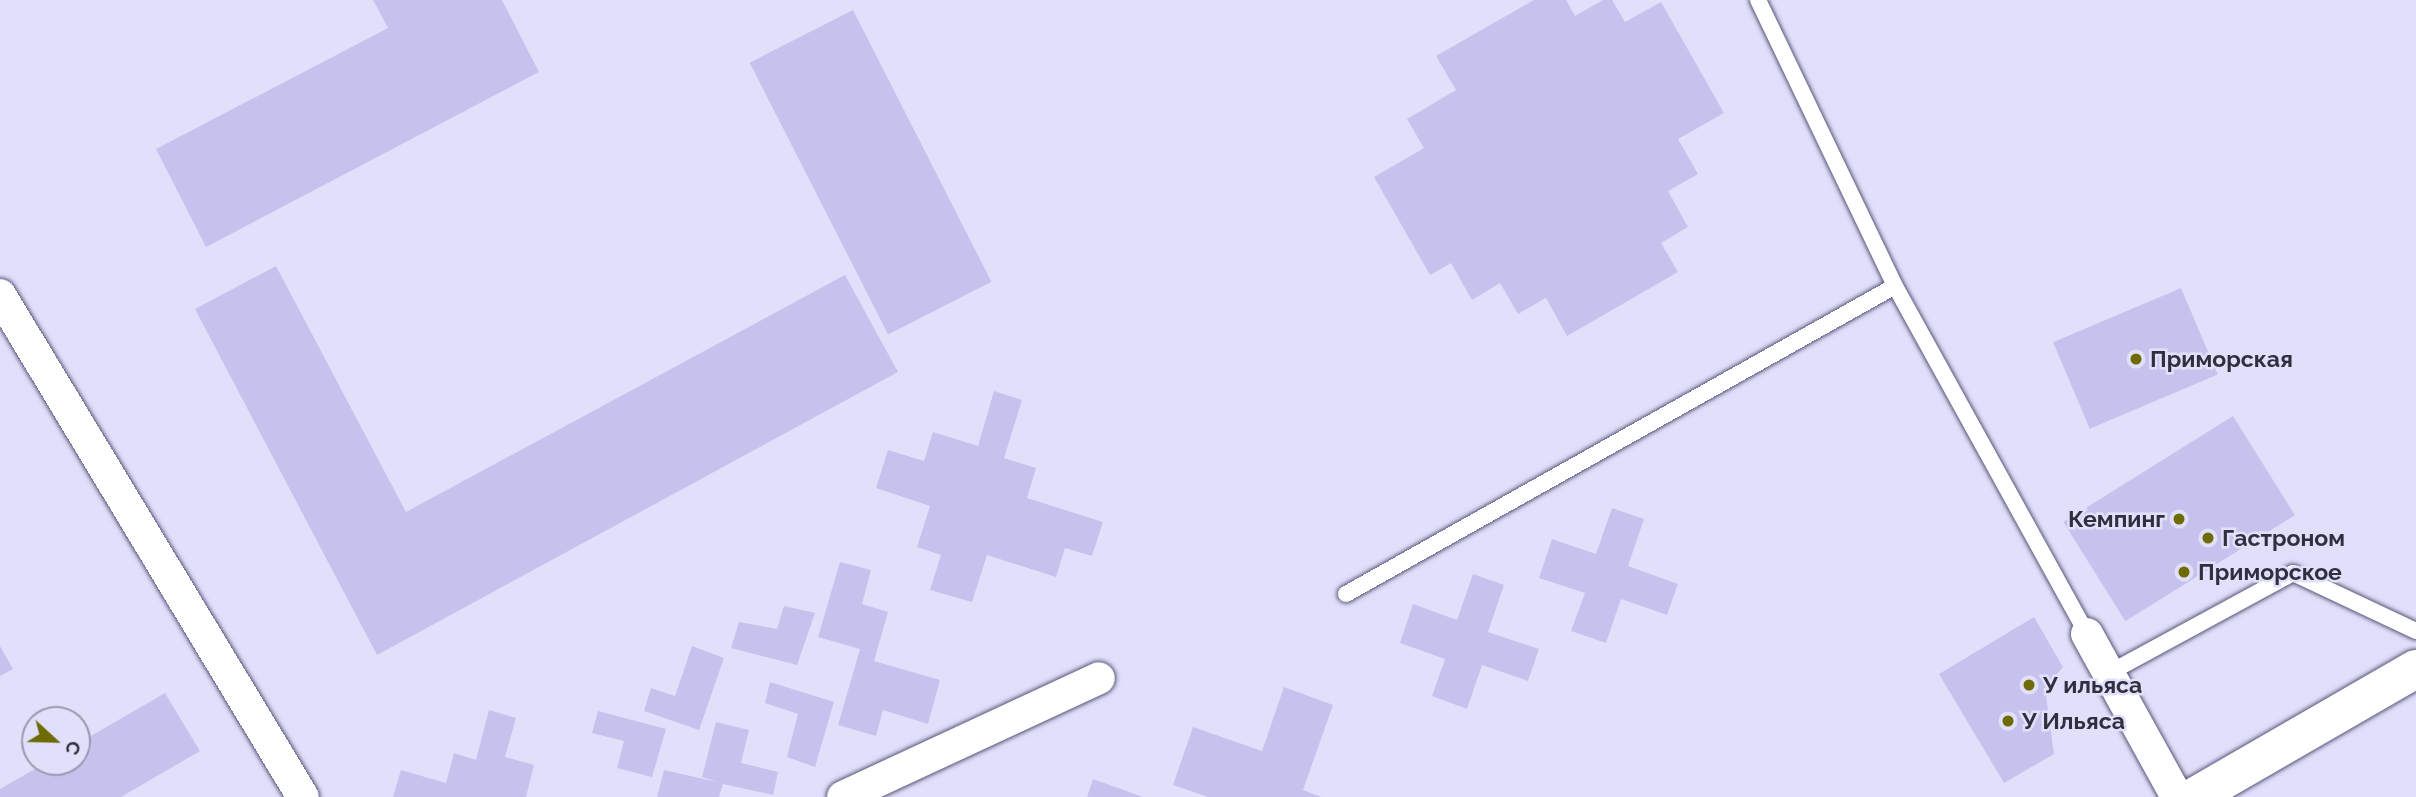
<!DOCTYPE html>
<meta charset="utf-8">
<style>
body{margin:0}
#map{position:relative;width:2416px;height:797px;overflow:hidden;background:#e0e0fa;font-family:Raleway,sans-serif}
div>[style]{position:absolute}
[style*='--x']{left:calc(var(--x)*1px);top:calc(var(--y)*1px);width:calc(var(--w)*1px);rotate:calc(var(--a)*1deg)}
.building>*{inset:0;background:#c5c3ed;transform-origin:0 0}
.roads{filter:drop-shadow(0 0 2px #58557a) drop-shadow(0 0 2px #58557a)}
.lane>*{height:16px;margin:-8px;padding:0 8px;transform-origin:8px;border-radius:8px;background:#fff}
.street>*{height:32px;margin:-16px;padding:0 16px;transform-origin:16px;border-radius:16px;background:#fff}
.secondary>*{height:38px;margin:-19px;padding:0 19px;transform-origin:19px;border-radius:19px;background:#fff}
.dots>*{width:19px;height:19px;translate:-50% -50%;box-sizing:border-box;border:4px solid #e0e0fa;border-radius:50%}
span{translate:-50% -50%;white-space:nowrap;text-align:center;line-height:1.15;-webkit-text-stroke:5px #e0e0fa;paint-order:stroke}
.poi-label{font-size:23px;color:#2f2f3f;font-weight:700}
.left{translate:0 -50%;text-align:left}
.right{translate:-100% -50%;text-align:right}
.north{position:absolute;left:21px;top:706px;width:70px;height:70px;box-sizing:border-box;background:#e0e0fa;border:2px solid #9999af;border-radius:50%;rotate:112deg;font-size:19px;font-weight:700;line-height:28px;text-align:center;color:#2f2f3f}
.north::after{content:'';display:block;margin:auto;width:24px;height:32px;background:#6e6a05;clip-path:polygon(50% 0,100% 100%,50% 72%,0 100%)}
</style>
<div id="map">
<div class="building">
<div style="clip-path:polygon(373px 0,502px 0,539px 72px,206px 247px,156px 149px,388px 28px)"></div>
<div style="clip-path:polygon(1534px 0,1566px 0,1575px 16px,1603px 0,1612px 0,1625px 22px,1661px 2px,1724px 113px,1678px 139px,1698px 174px,1668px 191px,1688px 227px,1661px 243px,1678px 272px,1567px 336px,1546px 298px,1518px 314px,1500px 283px,1472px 300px,1451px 263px,1430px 275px,1374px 177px,1424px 148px,1407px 119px,1456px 90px,1436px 56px)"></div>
<div style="left:853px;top:10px;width:305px;height:116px;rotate:63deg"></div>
<div style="clip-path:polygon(276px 266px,406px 512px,845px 275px,898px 372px,377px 655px,195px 309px)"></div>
<div style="left:2181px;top:288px;width:94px;height:139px;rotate:67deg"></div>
<div style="clip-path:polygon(994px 391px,1022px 400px,1004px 458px,1036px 468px,1027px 498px,1103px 522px,1092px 556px,1065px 548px,1056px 577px,987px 555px,972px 602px,930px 590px,941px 555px,917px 547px,930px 506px,876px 488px,888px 450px,924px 461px,933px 432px,978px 446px)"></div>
<div style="left:2233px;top:416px;width:117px;height:200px;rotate:58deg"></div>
<div style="clip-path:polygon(1612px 508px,1644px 519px,1628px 566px,1678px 584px,1667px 615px,1621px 599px,1606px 643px,1571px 631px,1585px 593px,1539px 578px,1552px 539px,1596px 554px)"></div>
<div style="clip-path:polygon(840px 562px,871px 570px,862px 604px,888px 612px,874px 661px,940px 680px,928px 724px,883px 710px,876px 736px,838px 725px,860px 649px,818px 637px)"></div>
<div style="clip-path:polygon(1473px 574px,1504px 585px,1488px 632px,1539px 649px,1528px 681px,1482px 665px,1467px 709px,1432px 696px,1445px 659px,1400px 643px,1413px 604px,1457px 620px)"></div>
<div style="clip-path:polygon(784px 606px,815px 613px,797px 665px,731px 648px,739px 622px,777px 629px)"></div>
<div style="clip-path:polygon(2034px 617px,2063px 667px,2045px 688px,2054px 754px,2004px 783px,1939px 674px)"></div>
<div style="clip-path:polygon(0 646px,13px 669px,0 676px)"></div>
<div style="clip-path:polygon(692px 646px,724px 658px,699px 730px,644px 711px,651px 688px,675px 696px)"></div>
<div style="clip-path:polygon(770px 682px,834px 702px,815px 767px,787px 757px,798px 714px,765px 703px)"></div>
<div style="clip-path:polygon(1284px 687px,1333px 705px,1303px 790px,1321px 797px,1208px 797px,1173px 785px,1193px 727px,1262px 751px)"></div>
<div style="clip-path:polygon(165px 693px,200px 751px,121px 797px,0 797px,0 789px,47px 762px,77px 762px,77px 744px)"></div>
<div style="clip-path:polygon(489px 710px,516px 718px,505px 757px,534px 765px,526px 797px,393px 797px,401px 770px,446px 783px,454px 753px,476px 760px)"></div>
<div style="clip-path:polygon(598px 711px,666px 729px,652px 777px,617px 768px,624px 741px,592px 733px)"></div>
<div style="clip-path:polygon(716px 722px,749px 730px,741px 763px,778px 772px,773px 795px,723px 784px,719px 797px,657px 797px,664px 770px,717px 782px,702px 777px)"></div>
<div style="clip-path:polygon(1093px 779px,1143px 797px,1087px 797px)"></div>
</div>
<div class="roads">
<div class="lane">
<div style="--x:1758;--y:0;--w:317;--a:64.4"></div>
<div style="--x:1895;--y:286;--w:397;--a:61.1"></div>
<div style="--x:1346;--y:594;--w:629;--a:-29.29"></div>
<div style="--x:2109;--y:673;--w:209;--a:-28.5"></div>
<div style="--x:2293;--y:573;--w:136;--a:25.2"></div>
</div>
<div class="street">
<div style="--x:0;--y:295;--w:586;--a:58.89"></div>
<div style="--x:2087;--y:634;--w:186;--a:61.1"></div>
<div style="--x:843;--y:797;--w:282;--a:-24.9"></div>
</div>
<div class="secondary">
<div style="--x:2194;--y:797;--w:256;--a:-30"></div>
</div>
</div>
<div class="dots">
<div style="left:2136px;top:359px;background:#6e6a05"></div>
<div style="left:2179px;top:519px;background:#6e6a05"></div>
<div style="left:2208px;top:538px;background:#6e6a05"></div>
<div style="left:2184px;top:572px;background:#6e6a05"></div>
<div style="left:2029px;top:685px;background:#6e6a05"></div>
<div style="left:2008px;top:721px;background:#6e6a05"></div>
</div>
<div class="poi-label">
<span class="left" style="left:2150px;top:359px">Приморская</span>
<span class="right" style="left:2165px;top:519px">Кемпинг</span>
<span class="left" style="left:2222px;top:538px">Гастроном</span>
<span class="left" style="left:2198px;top:572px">Приморское</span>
<span class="left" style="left:2043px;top:685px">У ильяса</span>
<span class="left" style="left:2022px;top:721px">У Ильяса</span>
</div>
<div class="north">С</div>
</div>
